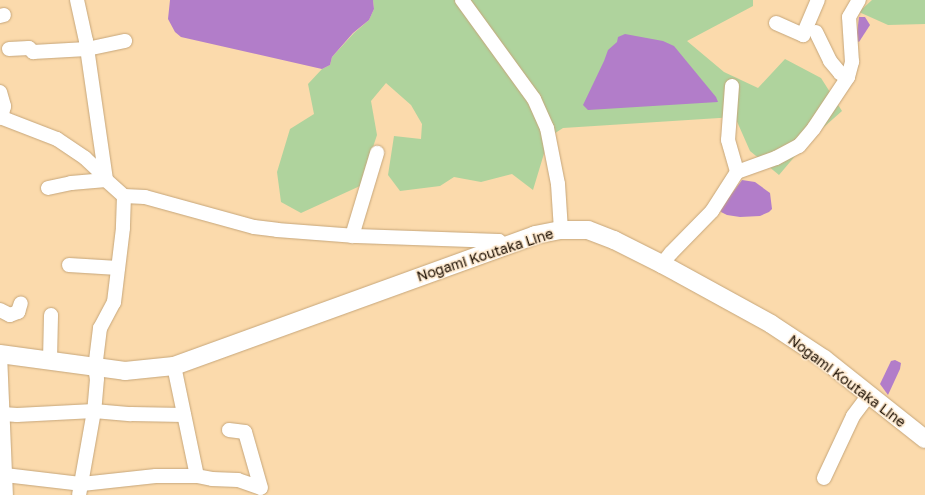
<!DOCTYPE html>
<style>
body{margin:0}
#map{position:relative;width:925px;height:495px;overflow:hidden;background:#fbdaac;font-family:"Golos Text",sans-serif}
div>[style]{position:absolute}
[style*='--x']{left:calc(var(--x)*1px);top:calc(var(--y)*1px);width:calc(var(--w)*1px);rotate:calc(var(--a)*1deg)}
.green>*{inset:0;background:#afd39d}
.water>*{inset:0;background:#b27dc9}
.roads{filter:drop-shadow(0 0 1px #c6a67a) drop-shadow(0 0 1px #c6a67a)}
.minor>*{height:14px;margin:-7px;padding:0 7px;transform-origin:7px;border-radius:7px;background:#fff}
.major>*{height:18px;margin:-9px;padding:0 9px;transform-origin:9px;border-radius:9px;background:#fff}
span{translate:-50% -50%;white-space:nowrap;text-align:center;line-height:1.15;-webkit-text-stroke:3px #fee9ce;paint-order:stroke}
.street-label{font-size:14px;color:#180c00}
</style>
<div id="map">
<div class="green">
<div style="clip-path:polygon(373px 0,753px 0,753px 6px,687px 41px,724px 72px,758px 88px,785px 59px,821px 78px,842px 111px,807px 142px,779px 175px,750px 151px,735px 117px,563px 128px,549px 137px,533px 190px,512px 174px,481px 182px,454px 177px,440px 186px,400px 191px,388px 175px,394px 136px,421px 139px,422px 124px,411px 105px,386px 83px,371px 101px,377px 135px,360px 186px,301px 213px,281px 202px,277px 172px,290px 129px,314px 114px,308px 84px,322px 69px,330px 65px,332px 57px,354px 33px,369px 20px,374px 9px)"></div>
<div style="clip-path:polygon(872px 0,925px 0,925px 24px,888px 25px,859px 12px)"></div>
</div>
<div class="water">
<div style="clip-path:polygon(170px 0,373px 0,374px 9px,369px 20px,353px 33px,332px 57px,330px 65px,322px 69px,181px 37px,175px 32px,168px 19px)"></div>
<div style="clip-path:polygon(859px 17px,865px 17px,870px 25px,859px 42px,857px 41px,857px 33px)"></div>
<div style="clip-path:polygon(625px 34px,663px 41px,674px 46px,716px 97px,718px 102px,588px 110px,583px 105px,604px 61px,608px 50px,617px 42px,618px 37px)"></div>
<div style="clip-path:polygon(742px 180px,755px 182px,770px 193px,772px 209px,769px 212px,760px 216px,740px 217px,727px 215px,721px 212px,720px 209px)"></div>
<div style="clip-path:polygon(895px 360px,901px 363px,900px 369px,888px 395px,880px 384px,891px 361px)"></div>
</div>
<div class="roads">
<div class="minor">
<div style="--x:77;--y:0;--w:42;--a:77.6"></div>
<div style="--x:86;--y:41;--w:140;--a:81.8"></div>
<div style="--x:106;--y:180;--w:24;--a:42"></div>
<div style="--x:124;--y:196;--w:32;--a:92"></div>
<div style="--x:123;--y:228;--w:75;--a:96.9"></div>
<div style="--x:114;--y:302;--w:30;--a:118"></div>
<div style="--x:100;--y:328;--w:39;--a:97"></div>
<div style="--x:95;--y:367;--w:12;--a:81"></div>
<div style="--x:97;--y:379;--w:32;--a:95"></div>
<div style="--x:94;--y:411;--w:85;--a:100.1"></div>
<div style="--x:462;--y:0;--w:122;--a:54"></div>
<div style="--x:534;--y:99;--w:32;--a:66"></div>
<div style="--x:547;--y:128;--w:57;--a:78.9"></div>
<div style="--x:558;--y:184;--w:46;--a:86.3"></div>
<div style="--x:0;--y:16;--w:4;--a:-14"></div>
<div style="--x:776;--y:23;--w:30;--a:24"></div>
<div style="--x:803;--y:35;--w:38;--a:-67"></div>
<div style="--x:816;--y:32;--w:32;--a:64"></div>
<div style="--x:830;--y:61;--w:16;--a:50"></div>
<div style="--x:840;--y:73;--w:9;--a:27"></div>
<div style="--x:9;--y:49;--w:20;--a:-3"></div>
<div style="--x:29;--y:48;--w:6;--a:45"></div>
<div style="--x:33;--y:52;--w:54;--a:-3.2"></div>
<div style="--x:87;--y:49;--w:39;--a:-12"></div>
<div style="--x:732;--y:86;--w:54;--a:94.2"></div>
<div style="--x:728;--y:140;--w:33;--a:74"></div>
<div style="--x:0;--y:92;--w:15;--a:74"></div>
<div style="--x:4;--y:106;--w:12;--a:104"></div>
<div style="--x:0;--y:117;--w:61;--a:21.1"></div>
<div style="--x:57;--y:139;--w:34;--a:34"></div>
<div style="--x:85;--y:158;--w:21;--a:43"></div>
<div style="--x:100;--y:172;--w:4;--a:0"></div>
<div style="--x:48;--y:188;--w:24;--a:-12"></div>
<div style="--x:71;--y:183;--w:35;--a:-5"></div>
<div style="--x:124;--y:196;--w:21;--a:3"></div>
<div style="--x:145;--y:197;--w:113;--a:15.4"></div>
<div style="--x:254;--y:227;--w:23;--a:7"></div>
<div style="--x:277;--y:230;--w:79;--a:4.3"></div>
<div style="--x:356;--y:236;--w:143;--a:2"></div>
<div style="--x:499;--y:241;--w:8;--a:50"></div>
<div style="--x:352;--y:236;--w:87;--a:-73.2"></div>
<div style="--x:662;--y:264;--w:14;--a:-51"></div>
<div style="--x:671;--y:253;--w:59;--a:-45.7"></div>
<div style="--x:712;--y:211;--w:46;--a:-57.3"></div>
<div style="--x:737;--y:172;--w:41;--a:-19.7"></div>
<div style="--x:776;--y:158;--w:26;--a:-28"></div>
<div style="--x:799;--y:146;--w:23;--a:-50"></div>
<div style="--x:814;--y:128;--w:61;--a:-56.3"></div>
<div style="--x:848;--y:77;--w:16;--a:-75"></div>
<div style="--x:852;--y:62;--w:45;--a:-93.8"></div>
<div style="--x:849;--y:17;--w:20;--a:-60"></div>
<div style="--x:69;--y:265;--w:49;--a:3.5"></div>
<div style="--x:0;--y:310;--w:11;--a:27"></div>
<div style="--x:10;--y:315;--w:9;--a:-21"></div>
<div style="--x:18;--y:312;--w:9;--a:-72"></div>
<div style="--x:0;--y:354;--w:141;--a:87.6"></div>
<div style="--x:50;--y:360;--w:45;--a:-88.7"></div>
<div style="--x:174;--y:366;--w:112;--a:78.2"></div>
<div style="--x:3;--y:414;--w:14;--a:4"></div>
<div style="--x:17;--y:415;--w:77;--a:-3"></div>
<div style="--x:94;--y:411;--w:37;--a:5"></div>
<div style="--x:131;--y:414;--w:53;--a:1.1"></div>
<div style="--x:229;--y:430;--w:16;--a:7"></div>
<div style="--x:245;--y:432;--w:58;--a:74.1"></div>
<div style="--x:5;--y:475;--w:78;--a:6.7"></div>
<div style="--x:82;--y:484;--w:74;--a:-6.2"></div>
<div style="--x:156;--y:476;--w:41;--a:0"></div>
<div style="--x:197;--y:476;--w:15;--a:11"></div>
<div style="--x:212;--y:479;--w:26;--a:2"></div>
<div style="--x:238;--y:480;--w:24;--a:19"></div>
<div style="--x:824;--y:478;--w:68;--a:-64.9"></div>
<div style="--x:853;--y:416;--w:26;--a:-53"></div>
</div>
<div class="major">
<div style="--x:0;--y:354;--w:126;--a:7.7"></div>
<div style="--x:125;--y:371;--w:49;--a:-5.8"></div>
<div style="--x:174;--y:366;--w:384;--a:-19.9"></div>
<div style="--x:535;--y:235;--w:26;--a:-11"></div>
<div style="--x:561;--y:230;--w:27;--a:0"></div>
<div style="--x:588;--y:230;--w:28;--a:21"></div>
<div style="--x:614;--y:240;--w:54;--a:26.6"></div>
<div style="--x:662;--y:264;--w:124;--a:28.8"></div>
<div style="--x:771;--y:324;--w:64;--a:33.4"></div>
<div style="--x:824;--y:359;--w:129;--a:38.4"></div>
</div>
</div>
<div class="street-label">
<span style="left:485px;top:255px;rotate:-18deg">Nogami Koutaka Line</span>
<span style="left:847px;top:381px;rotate:37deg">Nogami Koutaka Line</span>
</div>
</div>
